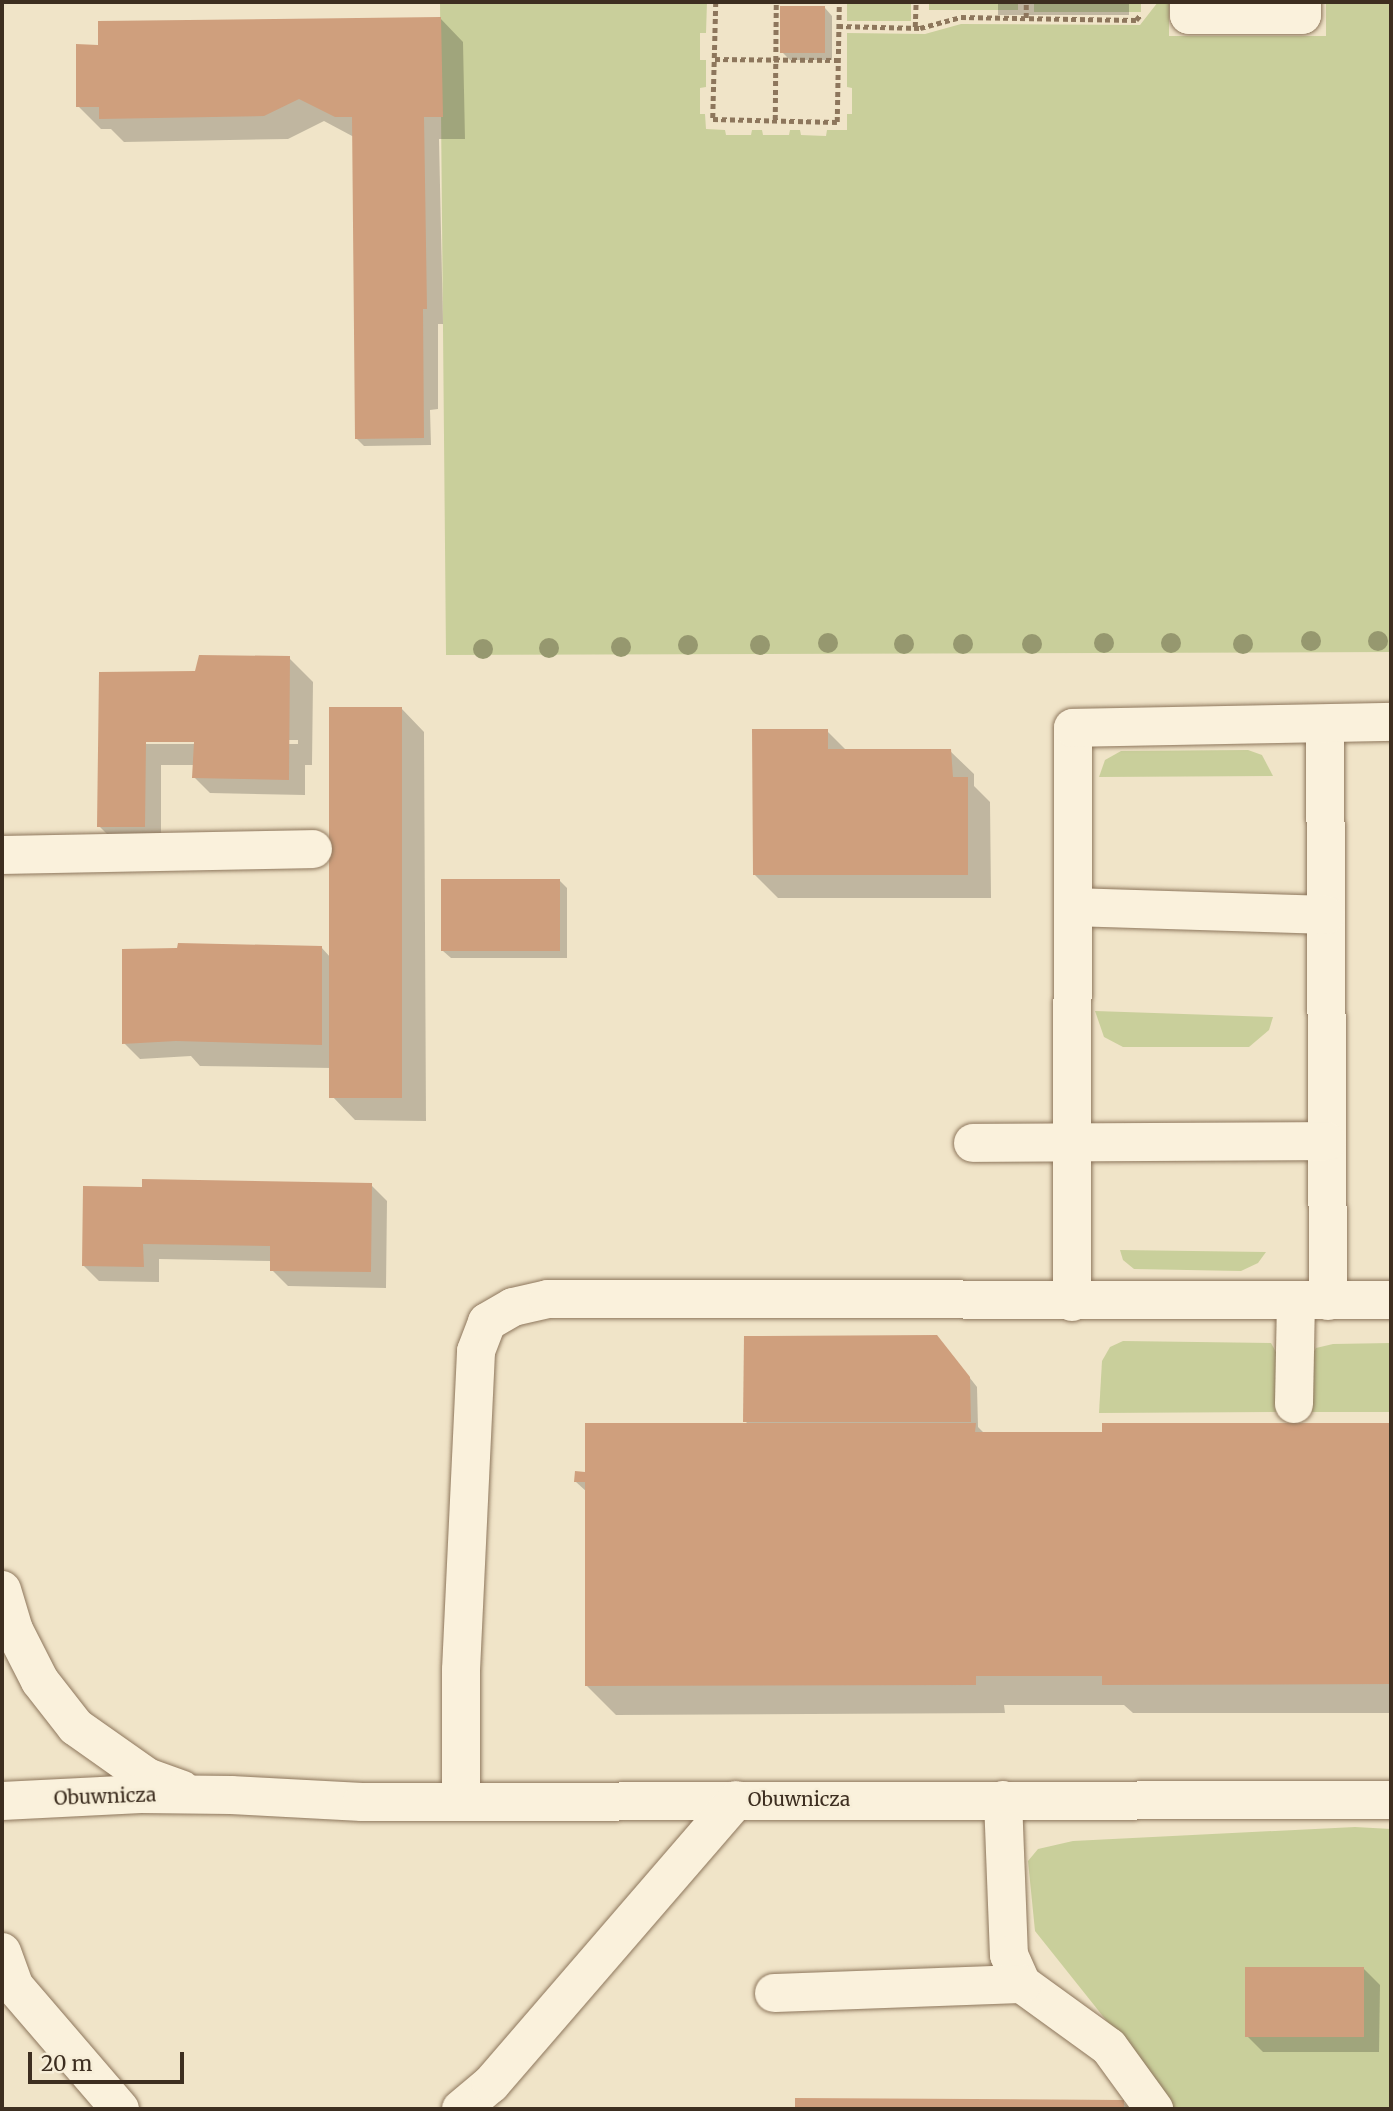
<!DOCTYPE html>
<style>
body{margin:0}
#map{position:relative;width:1393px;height:2111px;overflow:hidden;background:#f0e4c8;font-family:Merriweather,serif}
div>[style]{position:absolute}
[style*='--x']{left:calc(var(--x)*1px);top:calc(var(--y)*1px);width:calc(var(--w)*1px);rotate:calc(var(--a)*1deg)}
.green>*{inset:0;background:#c9cf9b;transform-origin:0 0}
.shadow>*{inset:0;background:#0003;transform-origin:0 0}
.building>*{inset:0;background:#cf9f7d;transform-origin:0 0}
.path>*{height:4.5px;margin-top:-2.25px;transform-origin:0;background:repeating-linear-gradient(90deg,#8d765c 0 5px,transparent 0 8.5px)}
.roads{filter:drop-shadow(0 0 2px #8d765c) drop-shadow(0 0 2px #8d765c)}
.minor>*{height:38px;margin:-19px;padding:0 19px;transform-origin:19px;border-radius:19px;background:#faf1dc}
.trees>*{width:20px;height:20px;margin:-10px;border-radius:50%;background:#96986f}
span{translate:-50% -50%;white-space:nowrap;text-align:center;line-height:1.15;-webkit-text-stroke:5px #f7eed8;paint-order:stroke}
.street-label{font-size:19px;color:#3d2e20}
.frame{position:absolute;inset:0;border:4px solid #3d2e20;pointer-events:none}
.scale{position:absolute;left:28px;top:2052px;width:156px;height:32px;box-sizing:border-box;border:4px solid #3d2e20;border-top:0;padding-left:9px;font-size:21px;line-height:24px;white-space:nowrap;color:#3d2e20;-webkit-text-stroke:5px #f7eed8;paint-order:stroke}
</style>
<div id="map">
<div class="green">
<div style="clip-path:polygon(440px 2px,707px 2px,706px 33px,700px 33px,700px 60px,706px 60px,706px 87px,700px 88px,700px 114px,705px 114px,706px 129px,725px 130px,726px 135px,751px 135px,752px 130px,762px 130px,763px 135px,789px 135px,790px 130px,800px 130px,801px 135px,826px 136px,827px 130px,847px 130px,847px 114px,852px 114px,852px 88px,847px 87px,847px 33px,925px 34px,961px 24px,1140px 25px,1158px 2px,1169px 2px,1169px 36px,1326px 36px,1326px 2px,1391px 2px,1391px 652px,446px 655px)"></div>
<div style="left:847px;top:2px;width:64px;height:19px"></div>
<div style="left:929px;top:2px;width:89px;height:8px"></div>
<div style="left:1034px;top:2px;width:107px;height:10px"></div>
<div style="clip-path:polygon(1248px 750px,1262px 755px,1273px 776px,1099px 777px,1105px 760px,1121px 751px)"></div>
<div style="clip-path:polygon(1095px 1011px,1273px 1017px,1269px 1030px,1249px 1047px,1123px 1047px,1104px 1037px)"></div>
<div style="clip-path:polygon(1120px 1250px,1266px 1252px,1258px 1263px,1241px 1271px,1134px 1269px,1123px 1260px)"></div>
<div style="clip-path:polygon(1123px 1341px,1271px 1343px,1277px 1354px,1277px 1412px,1099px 1413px,1102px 1361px,1110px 1347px)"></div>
<div style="clip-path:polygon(1391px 1343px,1391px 1412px,1311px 1412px,1311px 1356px,1316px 1348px,1333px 1344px)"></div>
<div style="clip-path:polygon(1355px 1827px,1391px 1829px,1391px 2109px,1166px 2109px,1141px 2064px,1035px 1931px,1028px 1861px,1038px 1849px,1073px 1841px)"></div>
</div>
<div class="shadow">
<div style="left:998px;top:2px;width:131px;height:13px"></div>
<div style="clip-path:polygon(825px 8px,832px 16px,832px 60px,790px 60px,782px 52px)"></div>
<div style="clip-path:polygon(440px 18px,463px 42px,465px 139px,439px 139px,443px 324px,438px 324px,438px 409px,430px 410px,431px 445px,364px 446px,356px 438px,354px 137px,324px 121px,288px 139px,124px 142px,111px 129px,101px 129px,78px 106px,100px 47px)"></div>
<div style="clip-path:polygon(evenodd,289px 658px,313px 682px,312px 765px,305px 765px,305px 795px,210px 793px,194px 777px,195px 765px,161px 765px,161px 843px,115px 842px,99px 826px,101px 674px,196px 673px,289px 658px,114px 740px,298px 740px,298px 744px,114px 744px,114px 740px)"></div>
<div style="clip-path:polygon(401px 708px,424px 732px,426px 1121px,355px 1120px,332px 1096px,332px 1068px,200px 1066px,191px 1056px,140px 1059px,124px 1043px,321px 947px,331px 958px)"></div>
<div style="clip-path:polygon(827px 731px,847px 751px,950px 751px,974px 774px,974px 786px,990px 802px,991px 898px,778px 898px,754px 874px)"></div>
<div style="clip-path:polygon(559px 880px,567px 888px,567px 958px,451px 958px,443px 951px)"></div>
<div style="clip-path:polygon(371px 1185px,387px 1201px,386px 1288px,288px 1286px,272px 1270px,272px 1261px,159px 1259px,159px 1282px,99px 1281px,83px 1265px,144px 1188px)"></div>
<div style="clip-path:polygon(944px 1345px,977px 1387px,978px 1427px,984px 1433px,1104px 1434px,1104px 1425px,1391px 1425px,1391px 1713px,1133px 1713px,1124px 1705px,1004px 1705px,1005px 1713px,616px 1715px,587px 1686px,587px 1492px,576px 1482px,587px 1474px,749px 1425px,745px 1421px)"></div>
<div style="clip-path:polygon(1364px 1969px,1380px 1985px,1379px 2052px,1263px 2052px,1247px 2036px)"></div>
<div style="clip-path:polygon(797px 2100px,1123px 2102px,1130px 2109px,797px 2109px)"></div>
</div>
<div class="building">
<div style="left:780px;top:6px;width:45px;height:47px"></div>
<div style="clip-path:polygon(441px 17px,443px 117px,424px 117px,427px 309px,423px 309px,424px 438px,355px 439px,352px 117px,335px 117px,299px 99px,264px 116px,99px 119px,99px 107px,76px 107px,76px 44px,98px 45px,98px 21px)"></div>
<div style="clip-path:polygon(199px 655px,290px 656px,289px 780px,192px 778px,194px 742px,146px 742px,145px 827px,97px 827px,99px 672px,195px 671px)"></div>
<div style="left:402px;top:707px;width:391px;height:73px;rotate:90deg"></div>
<div style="clip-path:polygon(752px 729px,828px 729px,828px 749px,951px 749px,953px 777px,968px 777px,968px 875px,753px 875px)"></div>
<div style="left:560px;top:879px;width:72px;height:119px;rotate:90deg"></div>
<div style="clip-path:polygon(178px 943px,322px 946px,322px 1045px,176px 1041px,122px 1044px,122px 949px,177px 948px)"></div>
<div style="clip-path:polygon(142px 1179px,372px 1183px,371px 1272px,270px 1271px,270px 1246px,143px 1244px,144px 1267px,82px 1266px,83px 1186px,142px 1187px)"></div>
<div style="clip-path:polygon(937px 1335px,970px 1377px,971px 1422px,743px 1422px,744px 1336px)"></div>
<div style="clip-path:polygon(585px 1423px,976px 1423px,975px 1432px,1102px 1432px,1102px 1423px,1391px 1423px,1391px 1684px,1102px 1685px,1102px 1676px,976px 1676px,976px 1685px,585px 1686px,585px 1482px,574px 1482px,575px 1471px,585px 1472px)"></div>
<div style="left:1364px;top:1967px;width:70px;height:119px;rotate:90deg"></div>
<div style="clip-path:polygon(795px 2098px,1124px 2100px,1124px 2109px,795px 2109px)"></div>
</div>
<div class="path">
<div style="--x:716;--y:2;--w:117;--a:91.5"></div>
<div style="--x:713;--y:119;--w:124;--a:1.4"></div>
<div style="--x:837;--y:122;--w:120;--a:-89"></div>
<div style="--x:1026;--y:18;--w:16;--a:-90"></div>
<div style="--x:838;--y:26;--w:82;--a:1.4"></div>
<div style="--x:920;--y:28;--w:42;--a:-15"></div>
<div style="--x:961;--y:17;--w:175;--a:1"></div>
<div style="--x:1136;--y:20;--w:8;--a:-50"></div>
<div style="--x:915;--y:27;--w:25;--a:-88"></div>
<div style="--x:715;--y:59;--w:123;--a:0.5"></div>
<div style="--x:775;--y:120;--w:118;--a:-89.5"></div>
</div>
<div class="roads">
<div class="minor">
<div style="--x:1189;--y:2;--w:13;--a:90"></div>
<div style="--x:1189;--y:15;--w:113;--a:0"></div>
<div style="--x:1302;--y:15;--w:13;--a:-90"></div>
<div style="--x:1325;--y:724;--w:577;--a:89.7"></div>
<div style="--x:2;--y:855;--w:311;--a:-1.1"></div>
<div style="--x:1074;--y:907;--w:252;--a:1.8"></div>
<div style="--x:973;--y:1143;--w:354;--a:-0.3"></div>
<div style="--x:1072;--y:1302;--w:574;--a:-89.9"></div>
<div style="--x:1073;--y:728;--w:318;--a:-1.1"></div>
<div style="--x:1294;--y:1404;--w:103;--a:-88.9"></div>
<div style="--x:2;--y:1590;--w:42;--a:73.3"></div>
<div style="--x:14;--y:1630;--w:57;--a:63"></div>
<div style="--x:40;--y:1681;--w:58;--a:52"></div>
<div style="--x:76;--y:1727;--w:87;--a:35.2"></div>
<div style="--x:147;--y:1777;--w:37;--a:20"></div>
<div style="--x:461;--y:1800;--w:130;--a:-90"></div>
<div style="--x:461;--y:1670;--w:319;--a:-87.3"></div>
<div style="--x:476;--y:1351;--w:31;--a:-69"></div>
<div style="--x:487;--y:1322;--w:30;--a:-30"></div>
<div style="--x:513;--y:1307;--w:36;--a:-13"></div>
<div style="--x:548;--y:1299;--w:843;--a:0.07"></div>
<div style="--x:1003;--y:1800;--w:155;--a:87.8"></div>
<div style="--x:1009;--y:1955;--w:32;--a:66"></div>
<div style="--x:1022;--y:1984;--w:107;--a:35.9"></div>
<div style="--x:1109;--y:2047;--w:77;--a:54"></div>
<div style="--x:2;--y:1801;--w:139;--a:-2.9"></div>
<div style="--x:141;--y:1794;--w:90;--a:0.6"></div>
<div style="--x:231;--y:1795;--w:131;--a:3.1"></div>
<div style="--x:362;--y:1802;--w:1029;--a:-0.11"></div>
<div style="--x:2;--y:1952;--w:37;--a:70"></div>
<div style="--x:15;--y:1987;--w:161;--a:49.3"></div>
<div style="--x:774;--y:1993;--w:248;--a:-2.1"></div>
<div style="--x:461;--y:2109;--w:39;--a:-40"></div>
<div style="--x:491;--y:2084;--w:375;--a:-49.2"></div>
</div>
</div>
<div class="trees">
<div style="left:1311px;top:641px"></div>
<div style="left:1378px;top:641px"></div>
<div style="left:828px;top:643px"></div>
<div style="left:1104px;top:643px"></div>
<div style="left:1171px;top:643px"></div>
<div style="left:904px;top:644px"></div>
<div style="left:963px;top:644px"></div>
<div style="left:1032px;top:644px"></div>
<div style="left:1243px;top:644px"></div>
<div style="left:688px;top:645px"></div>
<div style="left:760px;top:645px"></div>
<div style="left:621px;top:647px"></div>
<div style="left:549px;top:648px"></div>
<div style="left:483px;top:649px"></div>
</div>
<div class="street-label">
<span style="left:105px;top:1797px;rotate:-2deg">Obuwnicza</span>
<span style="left:799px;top:1800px">Obuwnicza</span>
</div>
<div class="frame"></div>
<div class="scale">20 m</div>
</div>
